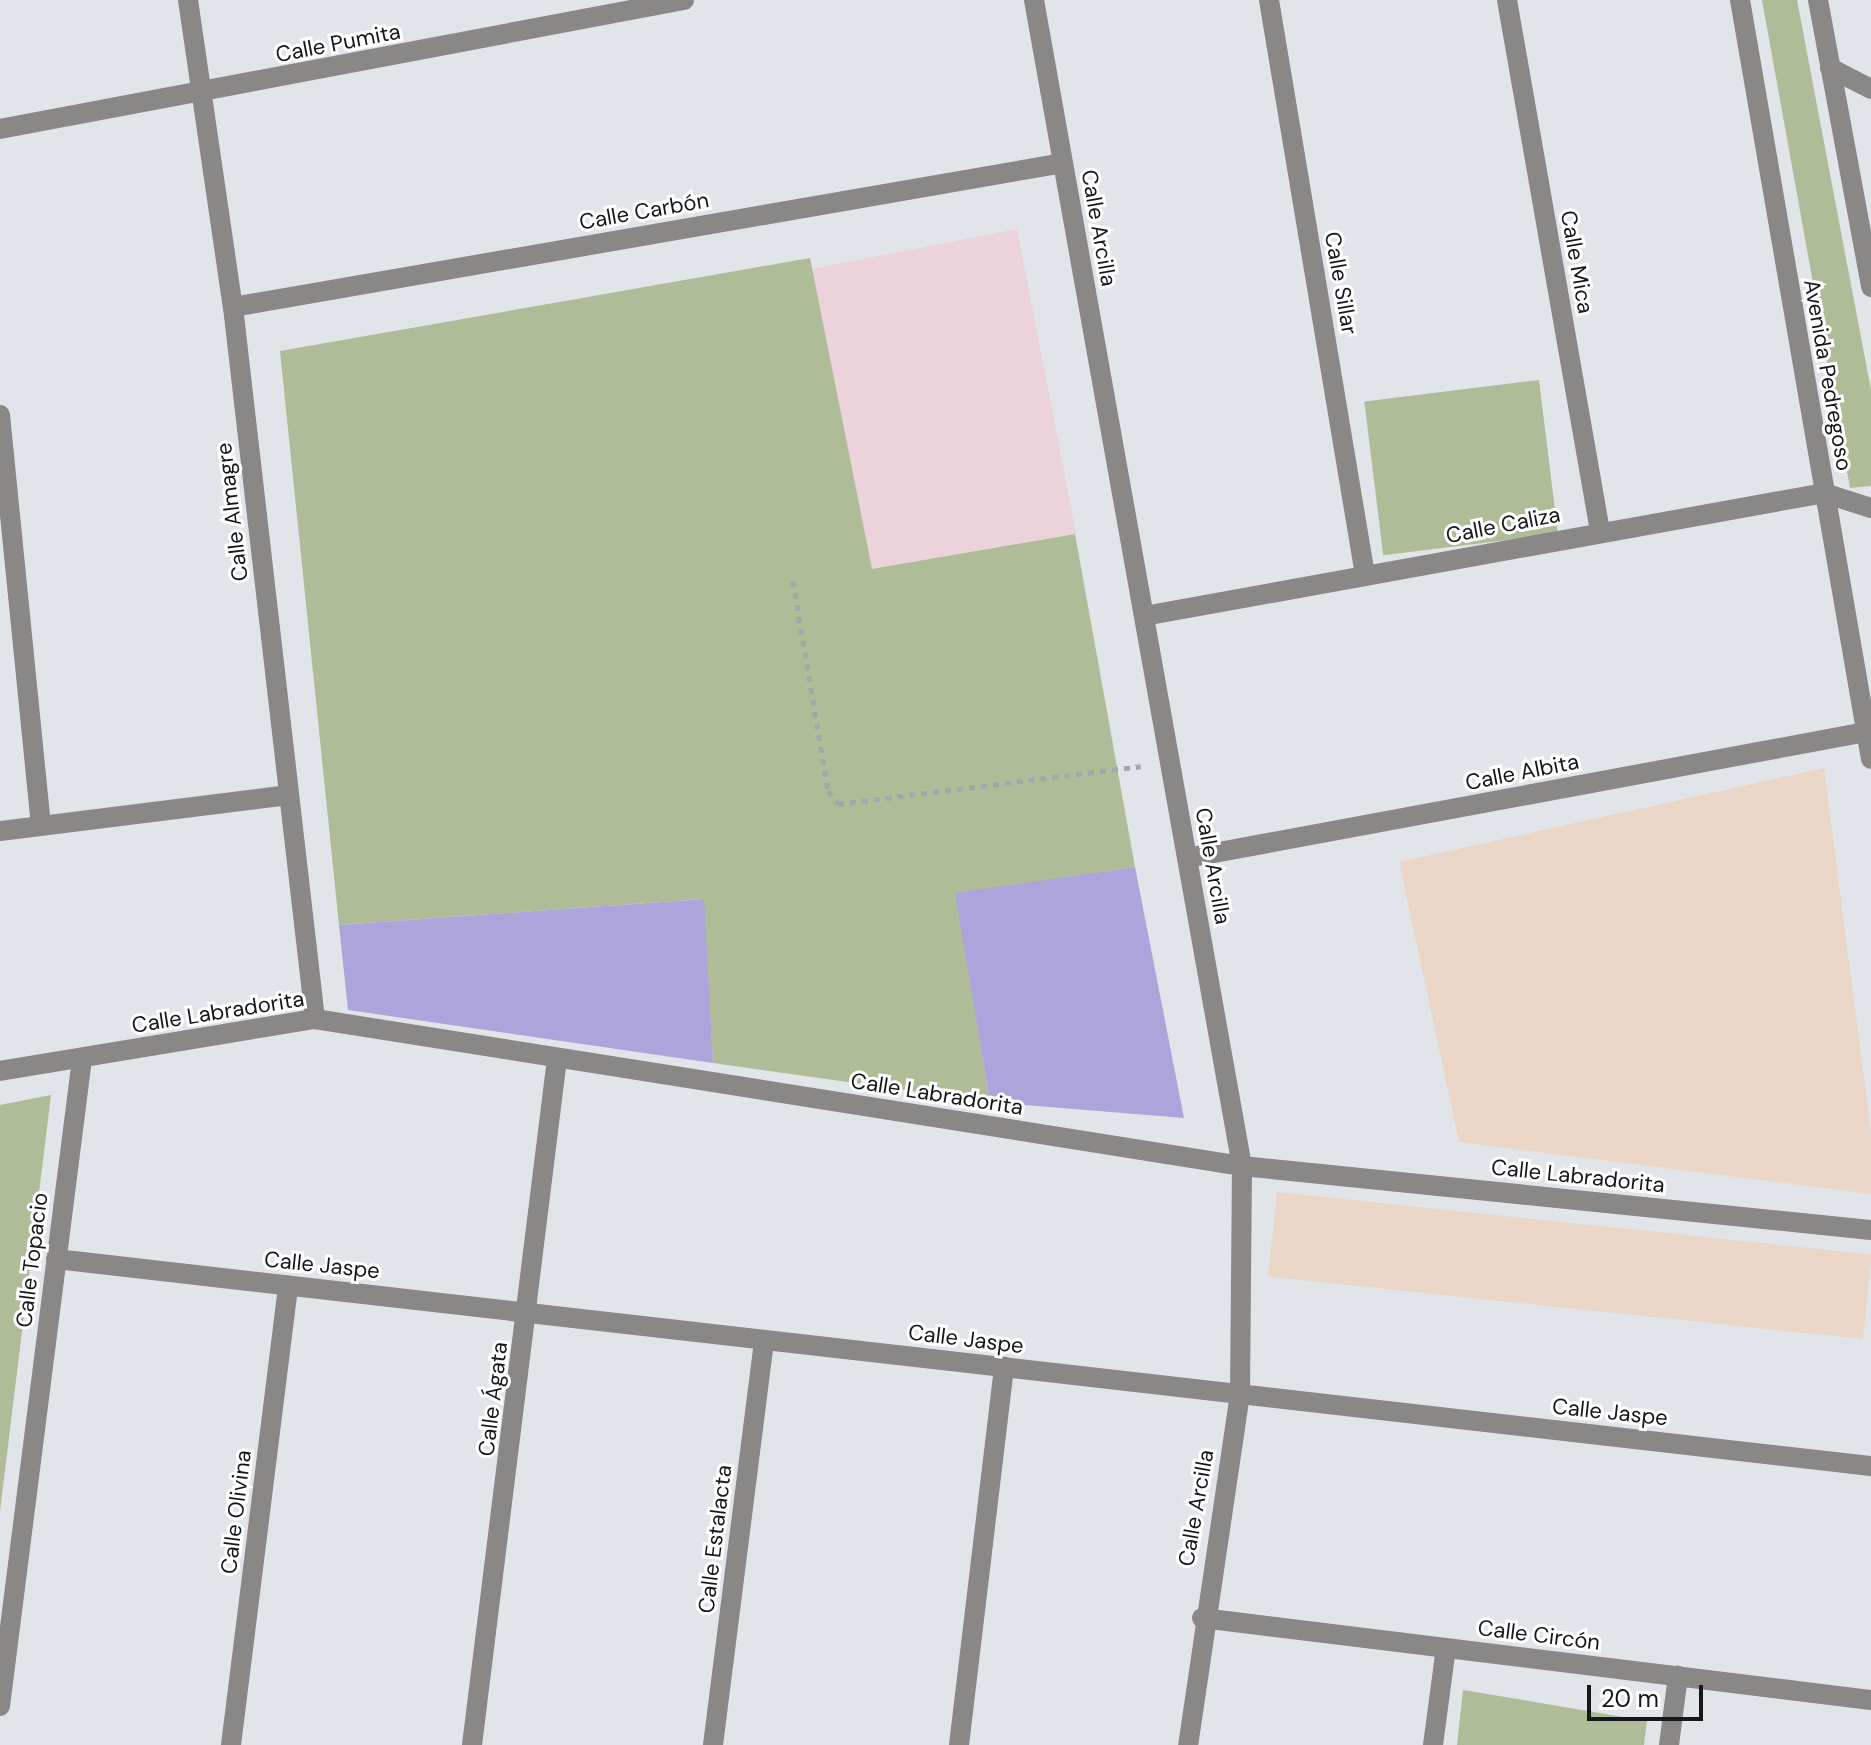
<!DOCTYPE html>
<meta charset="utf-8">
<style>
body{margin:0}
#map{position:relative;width:1871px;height:1745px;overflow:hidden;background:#e1e5e9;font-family:"DM Sans",sans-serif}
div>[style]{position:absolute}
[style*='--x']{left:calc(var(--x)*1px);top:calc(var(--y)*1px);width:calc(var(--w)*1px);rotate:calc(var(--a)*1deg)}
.commercial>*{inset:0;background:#ead6c7;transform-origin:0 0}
.education>*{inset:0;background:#ecd3db;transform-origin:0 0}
.green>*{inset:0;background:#aebc97;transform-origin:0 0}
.building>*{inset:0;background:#aca4db}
.path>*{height:5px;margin-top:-2.5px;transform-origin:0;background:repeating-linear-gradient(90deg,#a4a7aa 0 6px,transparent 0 12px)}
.minor>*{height:20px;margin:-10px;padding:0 10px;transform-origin:10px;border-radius:10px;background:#8a8787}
span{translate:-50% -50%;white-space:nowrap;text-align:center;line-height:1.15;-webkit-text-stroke:6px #fff;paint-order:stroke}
.street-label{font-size:22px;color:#161719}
.scale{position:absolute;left:1587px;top:1685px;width:116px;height:36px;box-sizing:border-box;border:4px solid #161719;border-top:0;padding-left:10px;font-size:24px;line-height:28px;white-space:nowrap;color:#161719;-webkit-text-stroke:6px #fff;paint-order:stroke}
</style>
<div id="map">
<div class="commercial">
<div style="clip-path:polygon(1824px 768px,1871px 1132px,1871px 1194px,1459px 1142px,1399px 862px)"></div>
<div style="left:1277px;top:1192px;width:598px;height:85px;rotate:6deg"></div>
</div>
<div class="education">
<div style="left:1017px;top:229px;width:310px;height:209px;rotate:79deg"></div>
</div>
<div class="green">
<div style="clip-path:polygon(1762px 0,1797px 0,1871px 390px,1871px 486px,1850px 488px)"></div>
<div style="clip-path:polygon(810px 258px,872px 569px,1075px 534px,1135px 867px,956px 894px,990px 1102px,713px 1063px,703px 899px,339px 925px,280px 351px)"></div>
<div style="left:1539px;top:380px;width:155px;height:176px;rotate:83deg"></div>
<div style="clip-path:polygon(51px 1095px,0 1511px,0 1105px)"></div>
<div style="clip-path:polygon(1463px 1690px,1647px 1721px,1644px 1745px,1457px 1745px)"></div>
</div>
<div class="building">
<div style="clip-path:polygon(1135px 867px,1184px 1118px,990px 1102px,955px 893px)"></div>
<div style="clip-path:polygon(704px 899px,713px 1063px,348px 1010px,339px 925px)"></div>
</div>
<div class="path">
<div style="--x:793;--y:581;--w:213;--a:80.5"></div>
<div style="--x:828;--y:791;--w:16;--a:52"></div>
<div style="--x:838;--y:804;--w:305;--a:-7.1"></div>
</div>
<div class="minor">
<div style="--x:188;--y:0;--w:310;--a:81.7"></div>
<div style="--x:233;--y:307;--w:717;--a:83.43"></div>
<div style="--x:1034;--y:0;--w:1184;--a:79.89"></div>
<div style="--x:1242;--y:1166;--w:228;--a:90.5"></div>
<div style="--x:1240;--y:1394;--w:355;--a:98.4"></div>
<div style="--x:1269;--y:0;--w:583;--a:80.52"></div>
<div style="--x:1507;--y:0;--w:539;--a:80.07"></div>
<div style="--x:1740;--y:0;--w:770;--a:80.21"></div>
<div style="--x:1818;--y:0;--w:292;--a:79.5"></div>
<div style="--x:1830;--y:68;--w:46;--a:27.1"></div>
<div style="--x:0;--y:129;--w:696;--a:-10.68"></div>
<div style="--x:233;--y:307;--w:842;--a:-9.84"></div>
<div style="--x:0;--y:415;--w:411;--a:84.3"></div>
<div style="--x:1144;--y:616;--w:691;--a:-10.25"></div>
<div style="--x:1824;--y:493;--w:49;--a:17.7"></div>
<div style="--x:0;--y:831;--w:291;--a:-7.1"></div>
<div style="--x:1187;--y:858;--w:691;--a:-10.51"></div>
<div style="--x:0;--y:1071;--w:319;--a:-9.4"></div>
<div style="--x:315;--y:1019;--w:939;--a:9.01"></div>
<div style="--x:1242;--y:1166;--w:632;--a:5.81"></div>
<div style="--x:56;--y:1259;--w:1827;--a:6.51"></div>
<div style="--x:1202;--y:1618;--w:674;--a:6.99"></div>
<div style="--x:0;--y:1706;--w:652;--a:-82.78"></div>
<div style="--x:231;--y:1745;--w:463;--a:-82.9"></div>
<div style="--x:472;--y:1745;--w:691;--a:-82.94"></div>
<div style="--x:713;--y:1745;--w:408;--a:-82.8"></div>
<div style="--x:959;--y:1745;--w:381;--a:-83.2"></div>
<div style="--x:1433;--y:1745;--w:98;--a:-82.4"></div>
<div style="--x:1669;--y:1745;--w:70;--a:-82.6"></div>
</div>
<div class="street-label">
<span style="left:338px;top:43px;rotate:-11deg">Calle Pumita</span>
<span style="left:644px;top:211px;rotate:-10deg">Calle Carbón</span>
<span style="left:1099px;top:228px;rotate:80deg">Calle Arcilla</span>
<span style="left:1577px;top:262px;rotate:80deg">Calle Mica</span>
<span style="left:1341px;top:283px;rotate:80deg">Calle Sillar</span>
<span style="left:1828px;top:375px;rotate:80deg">Avenida Pedregoso</span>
<span style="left:232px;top:512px;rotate:-97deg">Calle Almagre</span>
<span style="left:1503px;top:525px;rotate:-11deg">Calle Caliza</span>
<span style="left:1522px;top:772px;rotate:-11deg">Calle Albita</span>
<span style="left:1213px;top:866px;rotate:80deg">Calle Arcilla</span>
<span style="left:218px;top:1012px;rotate:-9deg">Calle Labradorita</span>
<span style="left:937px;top:1094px;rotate:9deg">Calle Labradorita</span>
<span style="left:1578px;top:1176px;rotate:6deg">Calle Labradorita</span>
<span style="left:32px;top:1260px;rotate:-83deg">Calle Topacio</span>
<span style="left:322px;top:1265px;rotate:6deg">Calle Jaspe</span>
<span style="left:966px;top:1339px;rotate:7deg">Calle Jaspe</span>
<span style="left:493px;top:1399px;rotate:-83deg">Calle Ágata</span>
<span style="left:1610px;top:1412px;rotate:6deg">Calle Jaspe</span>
<span style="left:1196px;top:1508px;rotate:-80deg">Calle Arcilla</span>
<span style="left:236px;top:1512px;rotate:-83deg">Calle Olivina</span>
<span style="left:715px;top:1539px;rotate:-83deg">Calle Estalacta</span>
<span style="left:1539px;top:1635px;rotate:7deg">Calle Circón</span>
</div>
<div class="scale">20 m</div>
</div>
